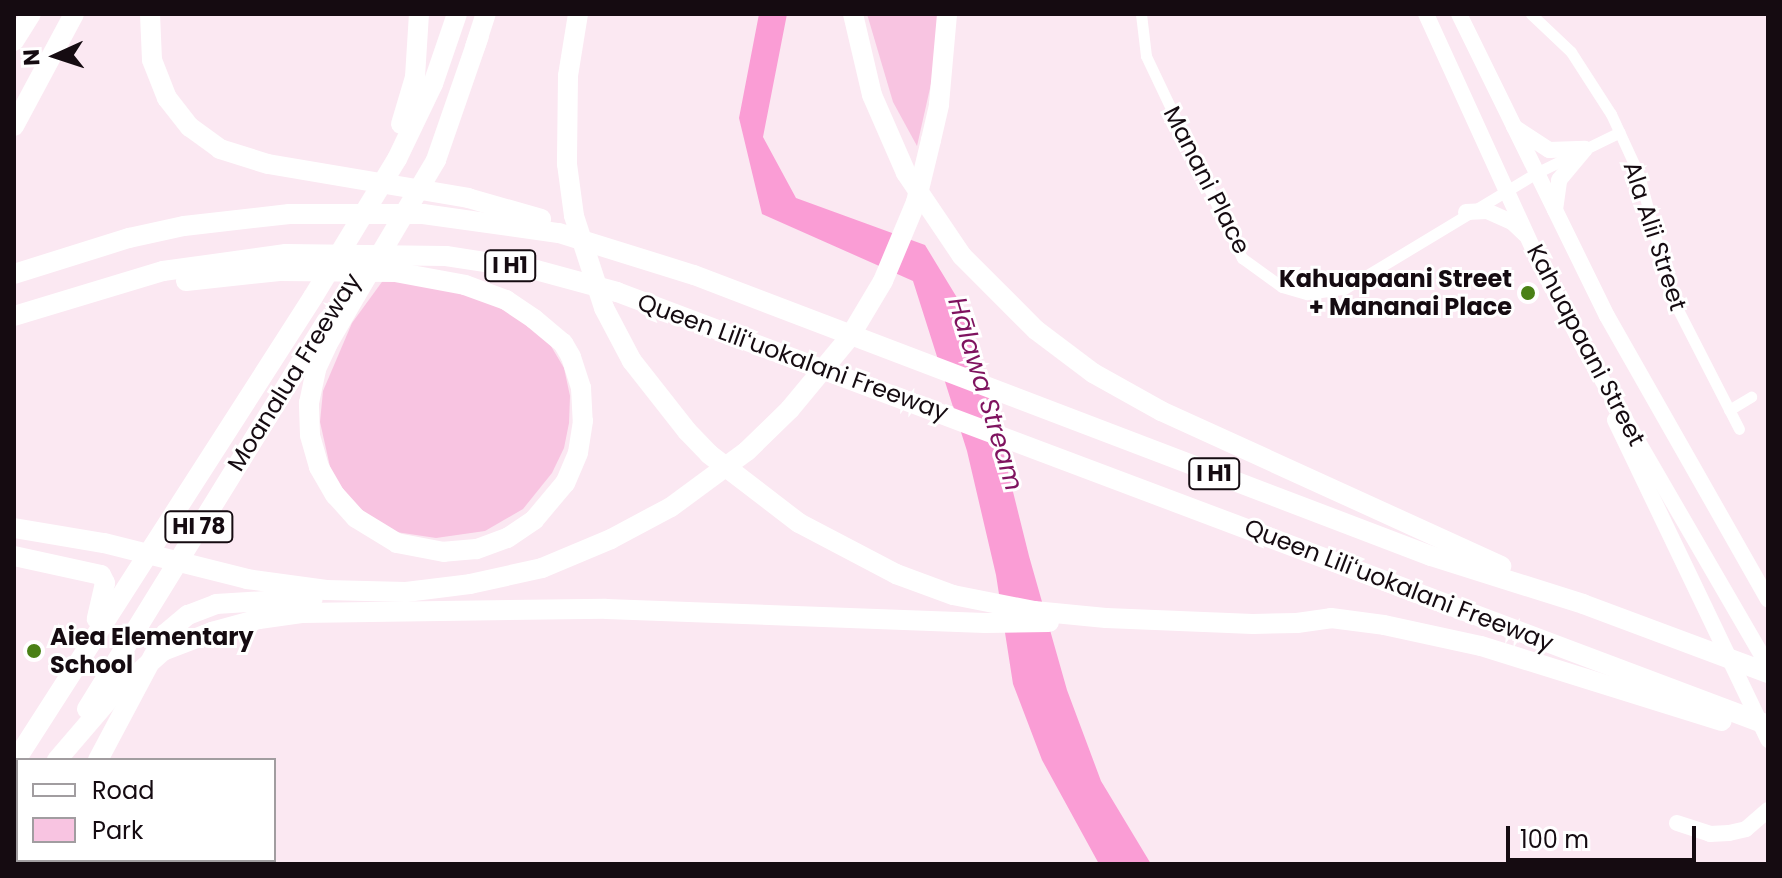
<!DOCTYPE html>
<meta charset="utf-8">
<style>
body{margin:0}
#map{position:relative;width:1782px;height:878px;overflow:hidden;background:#fbe8f2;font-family:Poppins,sans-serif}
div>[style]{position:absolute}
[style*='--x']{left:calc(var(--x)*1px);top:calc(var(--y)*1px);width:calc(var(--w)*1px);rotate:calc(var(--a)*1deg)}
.green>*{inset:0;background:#f8c4e1}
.water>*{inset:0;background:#fa9dd5}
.minor>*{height:11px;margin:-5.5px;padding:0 5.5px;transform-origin:5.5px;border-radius:5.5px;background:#fff}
.secondary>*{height:16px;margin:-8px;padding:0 8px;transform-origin:8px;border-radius:8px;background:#fff}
.motorway>*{height:20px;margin:-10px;padding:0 10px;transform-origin:10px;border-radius:10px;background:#fff}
.dots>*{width:22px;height:22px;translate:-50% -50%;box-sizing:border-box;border:4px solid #fff;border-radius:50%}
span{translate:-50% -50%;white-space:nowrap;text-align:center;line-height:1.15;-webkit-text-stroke:6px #fff;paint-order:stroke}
.shield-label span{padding:2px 6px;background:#fff;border:2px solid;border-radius:6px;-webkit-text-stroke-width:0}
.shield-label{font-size:22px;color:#150b11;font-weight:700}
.street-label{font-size:24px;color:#150b11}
.poi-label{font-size:24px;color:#150b11;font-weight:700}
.right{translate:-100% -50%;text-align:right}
.left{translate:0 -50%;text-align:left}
.water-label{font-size:26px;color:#7f135f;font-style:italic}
.frame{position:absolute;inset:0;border:16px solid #150b11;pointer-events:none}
.legend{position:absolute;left:16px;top:758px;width:260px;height:104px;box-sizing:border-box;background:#fff;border:2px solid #a19da0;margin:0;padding:10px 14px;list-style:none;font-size:24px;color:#150b11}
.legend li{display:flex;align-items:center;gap:16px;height:40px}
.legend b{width:40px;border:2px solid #a19da0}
.north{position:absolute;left:16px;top:16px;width:80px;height:80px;-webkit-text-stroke:6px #fff;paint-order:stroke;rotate:267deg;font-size:22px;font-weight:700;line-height:32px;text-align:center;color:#150b11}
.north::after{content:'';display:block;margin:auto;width:28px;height:36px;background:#150b11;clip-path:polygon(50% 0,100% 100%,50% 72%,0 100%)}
.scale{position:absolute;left:1506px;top:826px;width:190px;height:36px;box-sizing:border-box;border:4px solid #150b11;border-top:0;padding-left:10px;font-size:24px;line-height:28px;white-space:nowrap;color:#150b11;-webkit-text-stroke:6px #fff;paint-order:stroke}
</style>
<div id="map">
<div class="green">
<div style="clip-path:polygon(867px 14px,939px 14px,933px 75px,917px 146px,893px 102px)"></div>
<div style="clip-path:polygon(387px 275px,497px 298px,548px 341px,564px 368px,570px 396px,569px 423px,564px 448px,552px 473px,523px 509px,485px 531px,436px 538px,396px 532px,353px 505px,331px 471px,320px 422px,323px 391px,352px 323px)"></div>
</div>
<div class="water">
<div style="clip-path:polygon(759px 14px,787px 14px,763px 137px,796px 198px,925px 245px,970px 319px,1029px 556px,1067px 690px,1101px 781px,1151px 864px,1099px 864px,1042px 760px,1013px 684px,996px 575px,967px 451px,913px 281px,762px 214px,739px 118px)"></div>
</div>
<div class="minor">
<div style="--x:1141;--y:14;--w:42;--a:83.2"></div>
<div style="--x:1146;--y:56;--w:224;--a:64.6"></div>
<div style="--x:1242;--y:258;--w:49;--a:35.9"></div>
<div style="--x:1282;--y:287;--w:26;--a:16"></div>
<div style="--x:1307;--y:294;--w:37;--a:-8"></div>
<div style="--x:1344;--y:289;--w:224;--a:-31.1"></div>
<div style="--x:1536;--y:173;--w:93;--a:-26"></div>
<div style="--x:1531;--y:14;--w:55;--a:43.5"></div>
<div style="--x:1571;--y:52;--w:74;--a:57.2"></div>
<div style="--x:1611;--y:114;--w:67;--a:65.3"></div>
<div style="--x:1639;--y:175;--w:127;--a:75"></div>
<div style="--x:1672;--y:298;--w:147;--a:62.9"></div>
<div style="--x:1729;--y:410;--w:26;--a:-31"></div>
</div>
<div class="secondary">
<div style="--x:1426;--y:14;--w:275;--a:65.5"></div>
<div style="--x:1540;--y:264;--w:99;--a:62.4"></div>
<div style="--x:1586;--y:352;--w:363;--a:59.9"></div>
<div style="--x:1459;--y:14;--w:336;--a:63.9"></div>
<div style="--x:1607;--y:316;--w:326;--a:60.4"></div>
<div style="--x:1514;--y:127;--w:42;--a:33.3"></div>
<div style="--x:1549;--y:150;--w:36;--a:-2"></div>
<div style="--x:1555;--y:210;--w:30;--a:-82"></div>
<div style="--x:1559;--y:180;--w:40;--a:-50"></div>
<div style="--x:1466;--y:212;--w:21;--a:-3"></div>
<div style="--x:1487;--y:211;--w:27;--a:24"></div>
<div style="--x:1512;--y:222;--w:18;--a:43"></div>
<div style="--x:1615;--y:420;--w:355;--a:64.4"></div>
<div style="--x:1677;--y:823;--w:35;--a:18"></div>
<div style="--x:1710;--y:834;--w:19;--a:-3"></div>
<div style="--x:1729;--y:833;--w:17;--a:-13"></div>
<div style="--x:1746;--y:829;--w:29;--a:-41"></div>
</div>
<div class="motorway">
<div style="--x:150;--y:14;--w:46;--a:87.5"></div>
<div style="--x:152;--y:60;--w:41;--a:68.5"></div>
<div style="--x:167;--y:98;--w:37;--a:52"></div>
<div style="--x:190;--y:127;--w:37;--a:36"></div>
<div style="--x:220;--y:149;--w:50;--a:17.4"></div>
<div style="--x:268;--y:164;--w:203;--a:9.6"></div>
<div style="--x:468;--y:198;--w:76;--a:16"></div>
<div style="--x:578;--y:14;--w:63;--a:99.2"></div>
<div style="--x:568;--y:76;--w:88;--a:90.7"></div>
<div style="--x:567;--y:164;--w:52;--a:82.3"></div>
<div style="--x:574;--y:216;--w:97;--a:71.9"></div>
<div style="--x:604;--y:308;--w:60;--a:62.2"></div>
<div style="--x:632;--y:361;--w:89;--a:51.8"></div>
<div style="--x:687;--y:431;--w:32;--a:46"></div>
<div style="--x:709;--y:454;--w:113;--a:37.5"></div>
<div style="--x:799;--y:523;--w:110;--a:27.7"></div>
<div style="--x:896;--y:574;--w:61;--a:20.2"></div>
<div style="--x:953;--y:595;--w:83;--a:11.2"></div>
<div style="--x:1034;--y:611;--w:72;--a:5.6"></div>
<div style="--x:1106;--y:618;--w:147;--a:2.3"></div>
<div style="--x:1253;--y:624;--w:44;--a:-1.3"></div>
<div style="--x:1297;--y:623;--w:34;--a:-8"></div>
<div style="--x:1331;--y:618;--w:53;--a:7.5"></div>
<div style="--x:1384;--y:625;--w:99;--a:12.2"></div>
<div style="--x:1481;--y:646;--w:252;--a:17.3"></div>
<div style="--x:853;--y:14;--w:83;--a:76.8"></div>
<div style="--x:872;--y:95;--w:85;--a:66.4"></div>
<div style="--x:906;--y:173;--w:100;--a:56"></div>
<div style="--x:962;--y:256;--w:105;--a:45"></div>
<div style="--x:1036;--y:330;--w:71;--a:37"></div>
<div style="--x:1093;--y:373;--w:78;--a:29.2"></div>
<div style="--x:1161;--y:411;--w:374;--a:24.5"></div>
<div style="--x:14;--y:41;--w:32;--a:-58"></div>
<div style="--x:475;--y:47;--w:35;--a:-72"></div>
<div style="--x:401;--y:124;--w:49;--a:-73.4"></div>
<div style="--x:415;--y:77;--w:63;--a:-86.4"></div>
<div style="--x:14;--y:126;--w:127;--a:-61.8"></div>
<div style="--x:14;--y:274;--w:121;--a:-17.4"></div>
<div style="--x:129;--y:238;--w:56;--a:-12.3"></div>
<div style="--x:184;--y:226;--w:106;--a:-6.5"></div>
<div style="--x:289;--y:214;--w:134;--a:0"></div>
<div style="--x:423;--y:214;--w:137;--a:8"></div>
<div style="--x:559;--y:233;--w:141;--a:17.3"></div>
<div style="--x:694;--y:275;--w:789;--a:20.87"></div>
<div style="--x:1431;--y:556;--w:159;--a:17.5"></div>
<div style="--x:1583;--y:604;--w:197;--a:20.5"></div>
<div style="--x:186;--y:281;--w:94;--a:-6.1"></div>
<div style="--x:279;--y:271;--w:116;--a:0.5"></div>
<div style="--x:395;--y:272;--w:71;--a:10.5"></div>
<div style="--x:465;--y:285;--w:44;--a:20.1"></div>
<div style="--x:506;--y:300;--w:34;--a:34"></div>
<div style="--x:534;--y:319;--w:38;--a:40"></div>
<div style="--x:563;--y:343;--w:16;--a:60"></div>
<div style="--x:571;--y:357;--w:33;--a:72"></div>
<div style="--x:581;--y:388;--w:33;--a:87"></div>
<div style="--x:583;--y:421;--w:32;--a:99"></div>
<div style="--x:578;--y:453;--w:33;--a:113"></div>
<div style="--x:565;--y:483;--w:48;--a:130"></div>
<div style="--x:534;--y:520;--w:32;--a:146"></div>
<div style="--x:507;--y:538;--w:33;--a:160"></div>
<div style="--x:476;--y:549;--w:32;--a:175"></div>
<div style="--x:444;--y:552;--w:48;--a:-169.2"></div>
<div style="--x:397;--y:543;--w:48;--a:-148.6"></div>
<div style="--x:356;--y:518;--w:31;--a:-132"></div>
<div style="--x:335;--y:495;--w:32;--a:-120"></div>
<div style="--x:319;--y:467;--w:33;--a:-106"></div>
<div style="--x:310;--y:435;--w:32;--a:-92"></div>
<div style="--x:309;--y:403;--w:35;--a:-78"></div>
<div style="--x:316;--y:369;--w:26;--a:-65"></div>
<div style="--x:327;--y:345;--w:58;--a:-59.9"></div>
<div style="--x:356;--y:295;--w:157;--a:-59.3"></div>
<div style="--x:436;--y:160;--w:131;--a:-70.9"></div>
<div style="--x:14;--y:316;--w:156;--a:-16.8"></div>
<div style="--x:163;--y:271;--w:124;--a:-7.9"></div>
<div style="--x:286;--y:254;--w:160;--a:0.7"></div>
<div style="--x:446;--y:256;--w:91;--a:8.8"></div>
<div style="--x:536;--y:270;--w:84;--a:15.2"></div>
<div style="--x:617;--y:292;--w:1230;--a:20.62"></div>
<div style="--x:14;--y:528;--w:91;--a:9.5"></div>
<div style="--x:104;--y:543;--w:147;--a:14.1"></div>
<div style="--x:247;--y:579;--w:80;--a:7.9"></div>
<div style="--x:326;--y:590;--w:80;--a:1.4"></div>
<div style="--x:406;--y:592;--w:64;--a:-7.1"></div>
<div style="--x:470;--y:584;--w:74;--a:-12.5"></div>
<div style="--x:542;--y:568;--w:75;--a:-22.8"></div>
<div style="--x:611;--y:539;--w:68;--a:-28.1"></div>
<div style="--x:671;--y:507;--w:94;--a:-36.4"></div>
<div style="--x:747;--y:451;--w:60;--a:-44.3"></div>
<div style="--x:790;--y:409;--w:92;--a:-50.3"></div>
<div style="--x:849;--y:338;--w:66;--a:-59.2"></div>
<div style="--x:883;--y:281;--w:86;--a:-67.3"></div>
<div style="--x:916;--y:202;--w:64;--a:-76.4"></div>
<div style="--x:931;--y:140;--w:37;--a:-77"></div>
<div style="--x:939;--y:104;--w:90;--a:-84.9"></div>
<div style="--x:14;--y:556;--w:89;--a:12.3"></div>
<div style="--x:101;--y:575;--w:9;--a:63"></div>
<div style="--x:105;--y:583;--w:37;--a:103"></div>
<div style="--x:87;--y:709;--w:456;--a:-58.3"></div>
<div style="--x:57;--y:760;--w:83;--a:-49.4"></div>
<div style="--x:111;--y:697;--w:69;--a:-41.5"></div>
<div style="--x:163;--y:651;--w:53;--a:-21.2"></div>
<div style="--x:212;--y:632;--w:49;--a:-15.5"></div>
<div style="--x:259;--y:619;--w:43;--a:-7.9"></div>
<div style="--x:302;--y:613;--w:304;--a:-0.8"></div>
<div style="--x:606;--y:609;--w:379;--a:2.1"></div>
<div style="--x:985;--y:623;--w:64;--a:-0.9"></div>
<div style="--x:98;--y:760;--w:143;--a:-62"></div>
<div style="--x:165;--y:634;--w:30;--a:-40"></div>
<div style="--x:188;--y:615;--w:30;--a:-21"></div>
<div style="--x:216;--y:604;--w:97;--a:-3.5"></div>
<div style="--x:14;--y:763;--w:554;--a:-57.31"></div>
<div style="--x:313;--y:297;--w:162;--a:-58.7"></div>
<div style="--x:397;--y:159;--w:83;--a:-64.4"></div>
<div style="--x:433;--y:84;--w:74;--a:-71.1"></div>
<div style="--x:14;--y:827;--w:7;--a:-56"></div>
</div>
<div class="dots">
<div style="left:1528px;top:293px;background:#4a8016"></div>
<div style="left:34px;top:651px;background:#4a8016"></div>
</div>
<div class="shield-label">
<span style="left:510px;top:266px">I H1</span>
<span style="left:1214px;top:474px">I H1</span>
<span style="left:199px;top:527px">HI 78</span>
</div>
<div class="street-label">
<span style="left:1207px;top:180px;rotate:63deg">Manani Place</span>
<span style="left:1655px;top:236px;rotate:72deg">Ala Alii Street</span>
<span style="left:1586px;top:345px;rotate:62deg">Kahuapaani Street</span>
<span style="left:793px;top:357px;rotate:20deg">Queen Liliʻuokalani Freeway</span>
<span style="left:294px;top:372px;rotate:-58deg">Moanalua Freeway</span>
<span style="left:1399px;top:585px;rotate:21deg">Queen Liliʻuokalani Freeway</span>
</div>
<div class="poi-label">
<span class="right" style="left:1512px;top:293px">Kahuapaani Street<br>+ Mananai Place</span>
<span class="left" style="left:50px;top:651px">Aiea Elementary<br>School</span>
</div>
<div class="water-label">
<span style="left:985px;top:394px;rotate:73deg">Hālawa Stream</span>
</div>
<div class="frame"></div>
<ul class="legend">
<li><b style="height:10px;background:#fff"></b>Road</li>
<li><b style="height:22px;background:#f8c4e1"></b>Park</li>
</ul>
<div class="north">N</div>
<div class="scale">100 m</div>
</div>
